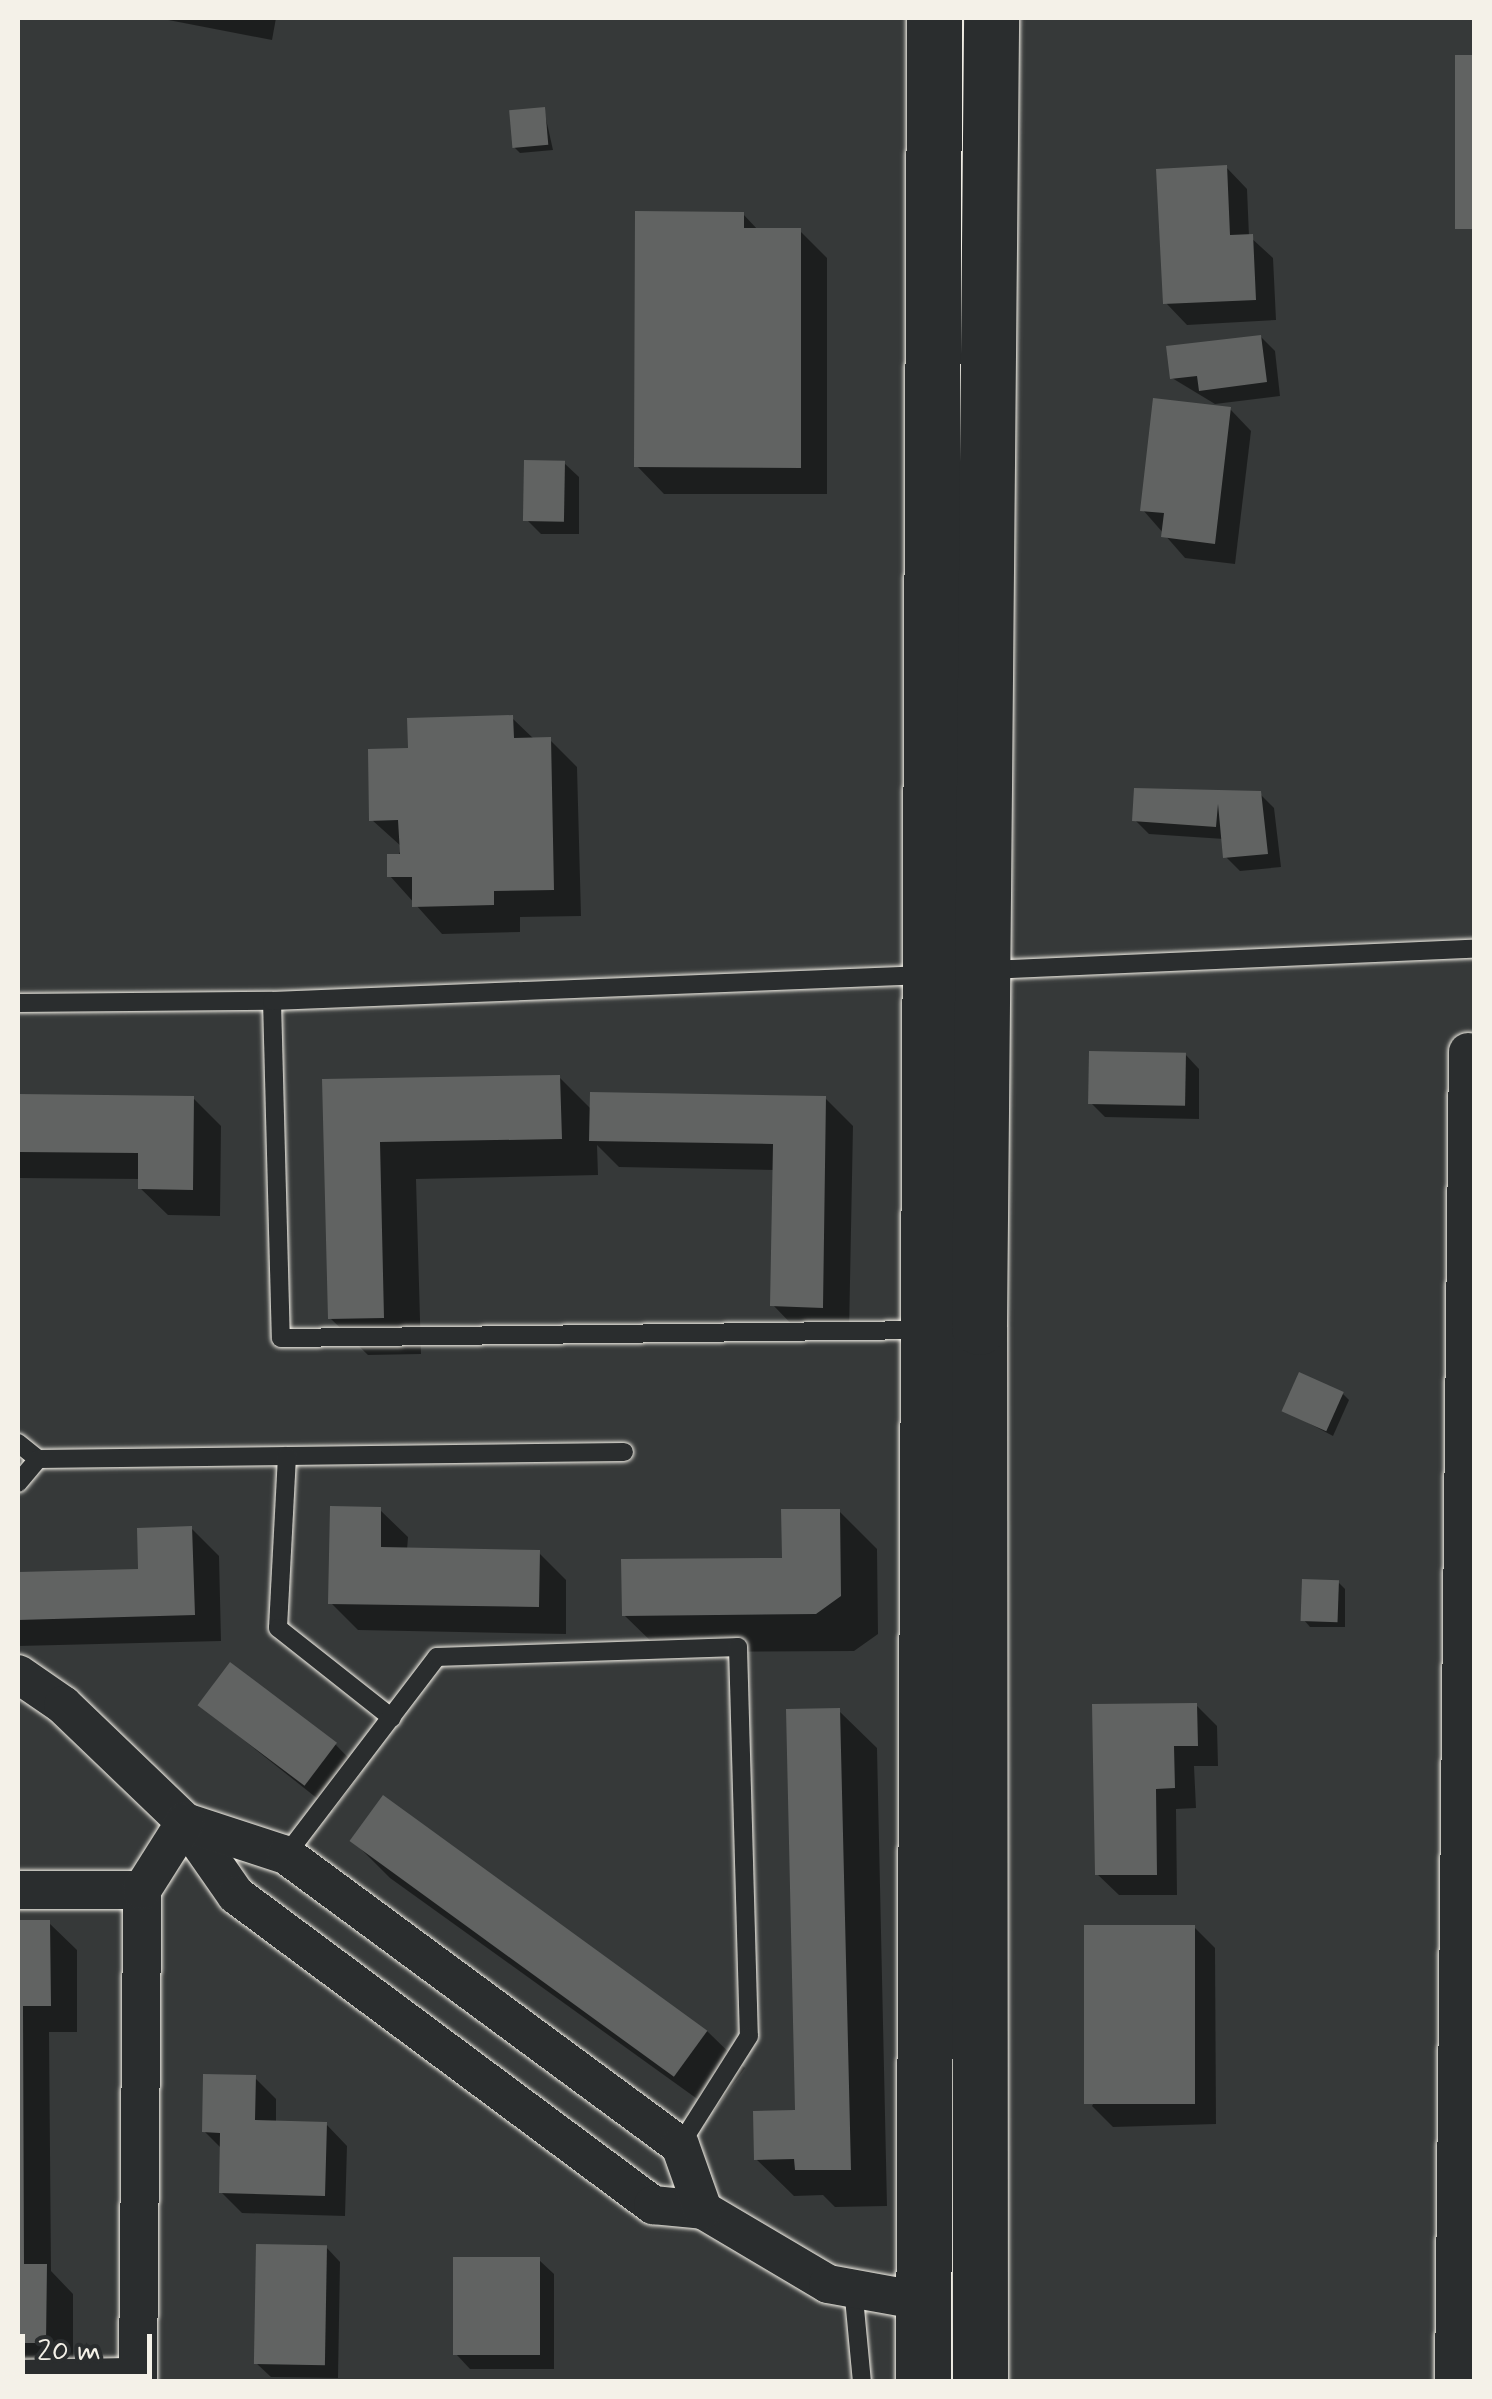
<!DOCTYPE html>
<style>
body{margin:0}
#map{position:relative;width:1492px;height:2399px;overflow:hidden;background:#363939;font-family:Mynerve,sans-serif}
div>[style]{position:absolute}
[style*='--x']{left:calc(var(--x)*1px);top:calc(var(--y)*1px);width:calc(var(--w)*1px);rotate:calc(var(--a)*1deg)}
.shadow>*{inset:0;background:#0007;transform-origin:0 0}
.building>*{inset:0;background:#616362;transform-origin:0 0}
.roads{filter:drop-shadow(0 0 2px #f4f1e8) drop-shadow(0 0 2px #f4f1e8)}
.lane>*{height:18px;margin:-9px;padding:0 9px;transform-origin:9px;border-radius:9px;background:#2a2d2e}
.street>*{height:38px;margin:-19px;padding:0 19px;transform-origin:19px;border-radius:19px;background:#2a2d2e}
.primary>*{height:55px;margin:-27.5px;padding:0 27.5px;transform-origin:27.5px;border-radius:27.5px;background:#2a2d2e}
span{translate:-50% -50%;white-space:nowrap;text-align:center;line-height:1.15;-webkit-text-stroke:8px #2a2d2e;paint-order:stroke}
.frame{position:absolute;inset:0;border:20px solid #f4f1e8;pointer-events:none}
.scale{position:absolute;left:20px;top:2334px;width:132px;height:45px;box-sizing:border-box;border:5px solid #f4f1e8;border-top:0;padding-left:12px;font-size:30px;line-height:35px;white-space:nowrap;color:#f4f1e8;-webkit-text-stroke:8px #2a2d2e;paint-order:stroke}
</style>
<div id="map">
<div class="shadow">
<div style="clip-path:polygon(158px 18px,276px 18px,272px 40px)"></div>
<div style="left:1457px;top:57px;width:17px;height:171px"></div>
<div style="clip-path:polygon(544px 110px,553px 150px,520px 153px,514px 147px)"></div>
<div style="clip-path:polygon(1226px 167px,1247px 189px,1249px 236px,1273px 258px,1276px 320px,1187px 325px,1166px 303px)"></div>
<div style="clip-path:polygon(743px 214px,759px 231px,800px 231px,827px 258px,827px 494px,664px 494px,637px 466px)"></div>
<div style="clip-path:polygon(1261px 337px,1275px 351px,1280px 396px,1215px 404px,1172px 378px)"></div>
<div style="clip-path:polygon(1230px 409px,1251px 431px,1235px 564px,1185px 558px,1143px 510px)"></div>
<div style="clip-path:polygon(564px 463px,579px 477px,579px 534px,541px 534px,527px 520px)"></div>
<div style="clip-path:polygon(512px 718px,535px 740px,550px 740px,577px 767px,581px 916px,520px 917px,520px 932px,442px 934px,390px 876px,402px 847px,372px 820px,410px 751px)"></div>
<div style="clip-path:polygon(1260px 794px,1274px 808px,1281px 867px,1240px 871px,1226px 857px,1224px 839px,1149px 834px,1135px 820px)"></div>
<div style="clip-path:polygon(1185px 1054px,1199px 1069px,1199px 1119px,1105px 1117px,1091px 1103px)"></div>
<div style="clip-path:polygon(559px 1077px,592px 1110px,825px 1098px,853px 1126px,849px 1334px,800px 1333px,773px 1305px,775px 1170px,619px 1167px,597px 1145px,598px 1175px,416px 1179px,421px 1354px,368px 1355px,330px 1318px,325px 1081px)"></div>
<div style="clip-path:polygon(18px 1096px,193px 1098px,221px 1126px,220px 1216px,168px 1215px,140px 1188px,140px 1179px,18px 1178px)"></div>
<div style="clip-path:polygon(1343px 1394px,1349px 1400px,1333px 1436px,1284px 1410px)"></div>
<div style="clip-path:polygon(380px 1510px,408px 1537px,407px 1550px,539px 1553px,566px 1580px,566px 1634px,358px 1630px,331px 1603px)"></div>
<div style="clip-path:polygon(839px 1511px,877px 1549px,878px 1634px,854px 1651px,662px 1652px,624px 1615px,784px 1560px)"></div>
<div style="clip-path:polygon(191px 1528px,219px 1556px,221px 1641px,18px 1646px,18px 1574px,141px 1571px)"></div>
<div style="clip-path:polygon(1338px 1582px,1345px 1589px,1345px 1627px,1310px 1627px,1304px 1620px)"></div>
<div style="clip-path:polygon(1196px 1705px,1217px 1726px,1218px 1766px,1194px 1766px,1196px 1808px,1176px 1809px,1177px 1895px,1119px 1895px,1097px 1874px)"></div>
<div style="clip-path:polygon(201px 1706px,335px 1744px,362px 1772px,333px 1811px)"></div>
<div style="clip-path:polygon(839px 1711px,877px 1748px,887px 2206px,835px 2207px,823px 2195px,794px 2196px,756px 2159px,797px 2113px)"></div>
<div style="clip-path:polygon(353px 1841px,707px 2031px,745px 2068px,714px 2111px,390px 1878px)"></div>
<div style="clip-path:polygon(18px 1923px,49px 1923px,77px 1950px,77px 2032px,49px 2032px,51px 2271px,73px 2294px,73px 2369px,18px 2369px)"></div>
<div style="clip-path:polygon(1194px 1927px,1215px 1948px,1216px 2124px,1113px 2127px,1092px 2106px)"></div>
<div style="clip-path:polygon(255px 2078px,276px 2099px,276px 2123px,326px 2124px,347px 2146px,345px 2216px,242px 2213px,221px 2192px,222px 2149px,204px 2131px)"></div>
<div style="clip-path:polygon(326px 2247px,340px 2262px,338px 2378px,271px 2377px,256px 2363px)"></div>
<div style="clip-path:polygon(539px 2260px,554px 2274px,554px 2369px,470px 2369px,456px 2354px)"></div>
</div>
<div class="building">
<div style="left:1455px;top:55px;width:19px;height:174px"></div>
<div style="left:545px;top:107px;width:38px;height:36px;rotate:85deg"></div>
<div style="clip-path:polygon(1227px 165px,1230px 235px,1253px 234px,1256px 300px,1163px 304px,1156px 169px)"></div>
<div style="clip-path:polygon(635px 211px,744px 212px,744px 228px,801px 228px,801px 468px,634px 467px)"></div>
<div style="clip-path:polygon(1261px 335px,1267px 382px,1199px 391px,1197px 376px,1170px 379px,1166px 346px)"></div>
<div style="clip-path:polygon(1153px 398px,1231px 407px,1215px 544px,1161px 537px,1164px 513px,1140px 511px)"></div>
<div style="left:524px;top:460px;width:41px;height:61px;rotate:1deg"></div>
<div style="clip-path:polygon(513px 715px,514px 738px,551px 737px,554px 890px,494px 891px,494px 905px,412px 907px,412px 877px,387px 877px,387px 854px,400px 854px,398px 820px,369px 821px,368px 749px,408px 748px,407px 718px)"></div>
<div style="clip-path:polygon(1134px 788px,1261px 791px,1268px 854px,1223px 858px,1218px 804px,1216px 827px,1132px 821px)"></div>
<div style="left:1089px;top:1051px;width:97px;height:53px;rotate:1deg"></div>
<div style="clip-path:polygon(560px 1075px,562px 1139px,380px 1142px,384px 1318px,328px 1319px,322px 1079px)"></div>
<div style="clip-path:polygon(590px 1092px,826px 1096px,823px 1308px,770px 1306px,773px 1144px,589px 1141px)"></div>
<div style="clip-path:polygon(18px 1094px,194px 1096px,193px 1190px,138px 1189px,138px 1153px,18px 1152px)"></div>
<div style="left:1299px;top:1372px;width:49px;height:43px;rotate:24deg"></div>
<div style="clip-path:polygon(330px 1506px,381px 1507px,381px 1547px,540px 1550px,539px 1607px,328px 1604px)"></div>
<div style="clip-path:polygon(781px 1509px,840px 1509px,841px 1596px,816px 1614px,622px 1616px,621px 1559px,782px 1558px)"></div>
<div style="clip-path:polygon(192px 1526px,195px 1615px,18px 1620px,18px 1572px,138px 1569px,137px 1528px)"></div>
<div style="left:1302px;top:1579px;width:37px;height:42px;rotate:2deg"></div>
<div style="left:230px;top:1662px;width:134px;height:54px;rotate:37deg"></div>
<div style="clip-path:polygon(1197px 1703px,1198px 1746px,1174px 1746px,1175px 1788px,1156px 1789px,1157px 1875px,1095px 1875px,1092px 1704px)"></div>
<div style="clip-path:polygon(840px 1708px,851px 2170px,795px 2170px,794px 2159px,754px 2160px,753px 2111px,795px 2110px,786px 1709px)"></div>
<div style="left:383px;top:1795px;width:401px;height:57px;rotate:36deg"></div>
<div style="clip-path:polygon(18px 1920px,50px 1920px,51px 2006px,23px 2006px,24px 2264px,47px 2264px,46px 2343px,18px 2343px)"></div>
<div style="left:1195px;top:1925px;width:179px;height:111px;rotate:90deg"></div>
<div style="clip-path:polygon(203px 2074px,256px 2075px,255px 2120px,327px 2122px,325px 2196px,219px 2193px,220px 2133px,202px 2132px)"></div>
<div style="left:256px;top:2244px;width:71px;height:120px;rotate:1deg"></div>
<div style="left:453px;top:2257px;width:87px;height:98px"></div>
</div>
<div class="roads">
<div class="lane">
<div style="--x:986;--y:970;--w:488;--a:-2.5"></div>
<div style="--x:272;--y:1001;--w:337;--a:88.5"></div>
<div style="--x:281;--y:1338;--w:642;--a:-0.71"></div>
<div style="--x:18;--y:1003;--w:254;--a:-0.5"></div>
<div style="--x:272;--y:1001;--w:654;--a:-2.28"></div>
<div style="--x:18;--y:1443;--w:26;--a:39"></div>
<div style="--x:38;--y:1459;--w:586;--a:-0.68"></div>
<div style="--x:287;--y:1456;--w:172;--a:93"></div>
<div style="--x:278;--y:1628;--w:145;--a:38.3"></div>
<div style="--x:18;--y:1483;--w:31;--a:-50"></div>
<div style="--x:286;--y:1855;--w:249;--a:-52.7"></div>
<div style="--x:437;--y:1657;--w:301;--a:-1.9"></div>
<div style="--x:738;--y:1647;--w:389;--a:88.4"></div>
<div style="--x:749;--y:2036;--w:129;--a:122.3"></div>
<div style="--x:853;--y:2287;--w:95;--a:84.6"></div>
</div>
<div class="street">
<div style="--x:18;--y:1674;--w:55;--a:34.6"></div>
<div style="--x:63;--y:1705;--w:169;--a:43.8"></div>
<div style="--x:185;--y:1822;--w:89;--a:55.1"></div>
<div style="--x:236;--y:1895;--w:520;--a:36.63"></div>
<div style="--x:653;--y:2205;--w:50;--a:5.7"></div>
<div style="--x:703;--y:2210;--w:145;--a:30.6"></div>
<div style="--x:828;--y:2284;--w:96;--a:10.3"></div>
<div style="--x:185;--y:1822;--w:106;--a:18.1"></div>
<div style="--x:286;--y:1855;--w:489;--a:36.4"></div>
<div style="--x:680;--y:2145;--w:69;--a:70.5"></div>
<div style="--x:18;--y:1890;--w:124;--a:0"></div>
<div style="--x:18;--y:2379;--w:120;--a:-1"></div>
<div style="--x:138;--y:2377;--w:487;--a:-89.5"></div>
<div style="--x:142;--y:1890;--w:80;--a:-57.7"></div>
<div style="--x:1454;--y:2382;--w:1330;--a:-89.4"></div>
</div>
<div class="primary">
<div style="--x:923;--y:2382;--w:2364;--a:-89.73"></div>
<div style="--x:980;--y:2382;--w:1055;--a:-90.05"></div>
<div style="--x:979;--y:1327;--w:1309;--a:-89.47"></div>
</div>
</div>
<div class="frame"></div>
<div class="scale">20 m</div>
</div>
